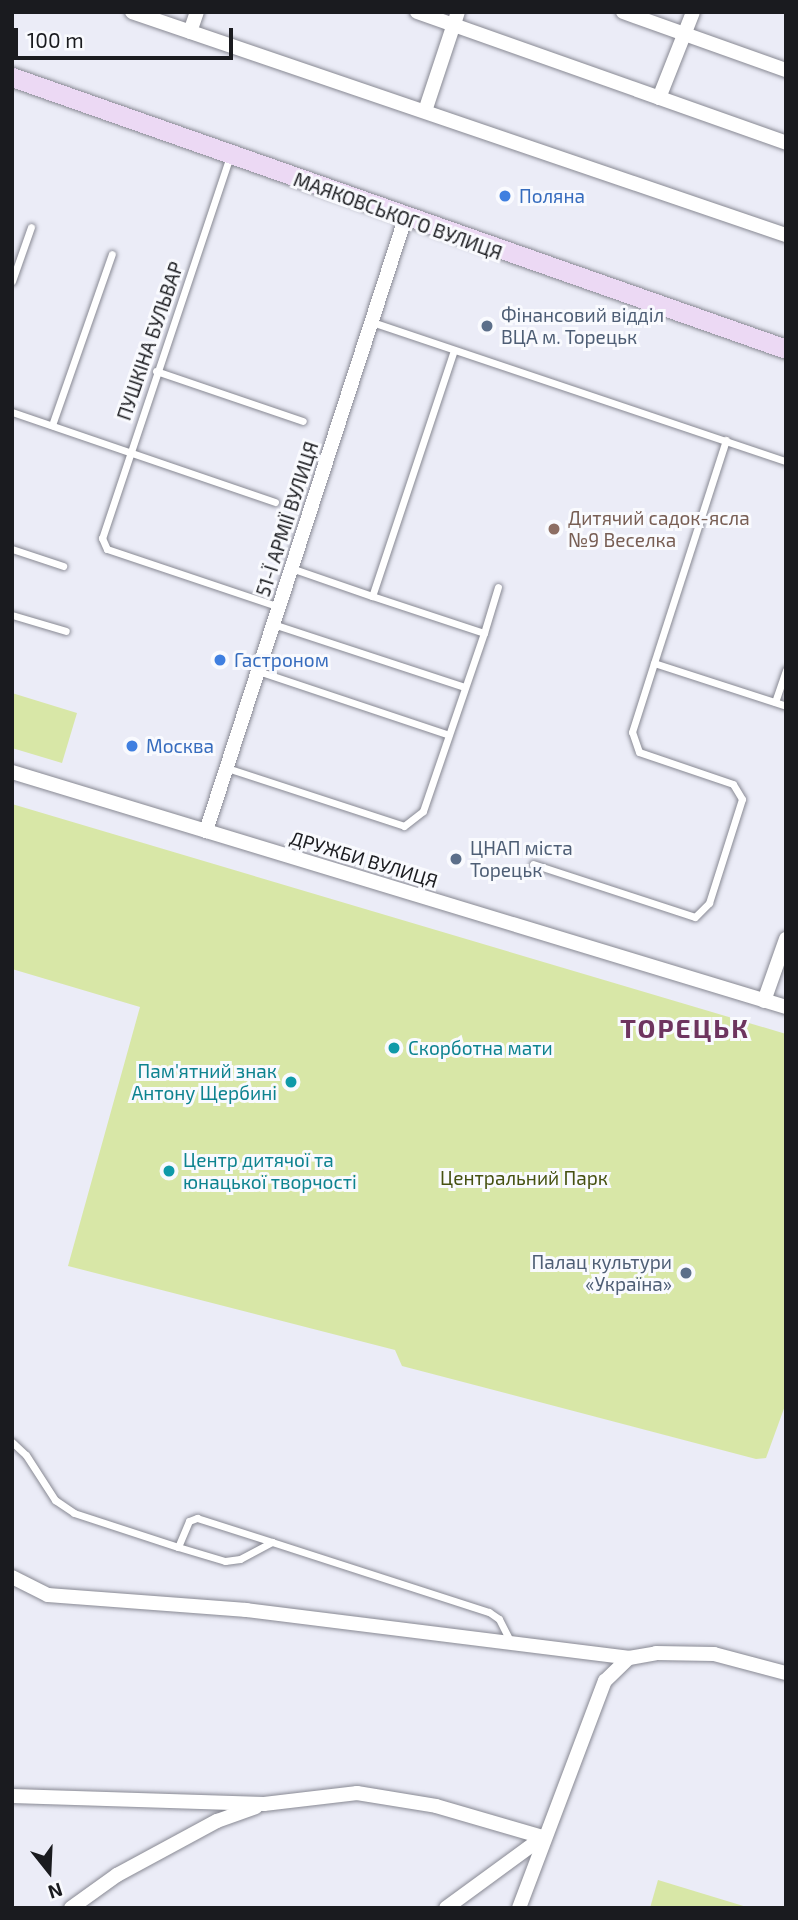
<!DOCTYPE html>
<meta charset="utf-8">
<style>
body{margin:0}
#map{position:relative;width:798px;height:1920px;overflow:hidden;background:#ebecf7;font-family:"Exo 2",sans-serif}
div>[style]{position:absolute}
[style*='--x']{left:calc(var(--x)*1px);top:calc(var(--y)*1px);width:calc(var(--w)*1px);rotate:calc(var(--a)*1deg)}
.green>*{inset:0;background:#d8e7a7}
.roads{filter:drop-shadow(0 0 2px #888993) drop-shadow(0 0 2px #888993)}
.service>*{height:7px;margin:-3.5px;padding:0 3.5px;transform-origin:3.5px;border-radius:3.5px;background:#fff}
.minor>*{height:14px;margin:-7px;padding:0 7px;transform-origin:7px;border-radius:7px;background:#fff}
.secondary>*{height:19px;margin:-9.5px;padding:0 9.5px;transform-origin:9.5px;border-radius:9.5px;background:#ecd9f4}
.dots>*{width:19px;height:19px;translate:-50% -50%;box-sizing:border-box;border:4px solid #f9fafe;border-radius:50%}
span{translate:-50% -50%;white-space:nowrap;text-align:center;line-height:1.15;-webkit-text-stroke:6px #f9fafe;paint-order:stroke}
.shop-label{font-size:19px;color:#366cbe}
.left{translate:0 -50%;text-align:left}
.street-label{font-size:19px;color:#1a1b1f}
.service-label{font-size:19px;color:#4e5e75}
.right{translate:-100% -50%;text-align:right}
.education-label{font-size:19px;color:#785e54}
.culture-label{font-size:19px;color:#0d838f}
.park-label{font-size:19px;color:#465111}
.district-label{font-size:26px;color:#6e345f;font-weight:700;letter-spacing:2px}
.frame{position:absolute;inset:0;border:14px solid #1a1b1f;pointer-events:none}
.north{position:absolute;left:14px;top:1836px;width:70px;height:70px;-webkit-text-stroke:5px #f9fafe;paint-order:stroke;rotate:162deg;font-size:19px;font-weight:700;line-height:28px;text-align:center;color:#1a1b1f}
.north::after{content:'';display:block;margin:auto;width:24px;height:32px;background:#1a1b1f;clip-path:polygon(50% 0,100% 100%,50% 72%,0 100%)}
.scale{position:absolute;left:14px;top:28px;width:219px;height:32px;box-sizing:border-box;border:4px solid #1a1b1f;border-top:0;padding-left:9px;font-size:21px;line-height:24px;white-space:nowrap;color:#1a1b1f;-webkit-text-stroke:5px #f9fafe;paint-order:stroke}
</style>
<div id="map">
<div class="green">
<div style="clip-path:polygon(12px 693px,77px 713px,62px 763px,12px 748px)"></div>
<div style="clip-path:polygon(12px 804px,786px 1034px,786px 1403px,766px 1458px,756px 1459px,402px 1366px,395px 1350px,68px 1266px,140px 1007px,12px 969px)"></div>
<div style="clip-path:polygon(658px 1880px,750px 1908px,650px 1908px)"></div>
</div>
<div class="roads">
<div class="service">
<div style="--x:230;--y:156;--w:403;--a:108.5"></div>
<div style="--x:102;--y:538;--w:12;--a:66"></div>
<div style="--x:107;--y:549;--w:182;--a:18.6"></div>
<div style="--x:12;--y:281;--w:57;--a:-70.6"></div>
<div style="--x:372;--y:322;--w:437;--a:18.6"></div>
<div style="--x:454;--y:350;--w:259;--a:108.4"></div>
<div style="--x:372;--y:596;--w:118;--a:18.3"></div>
<div style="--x:484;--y:633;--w:48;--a:-73.1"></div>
<div style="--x:156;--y:371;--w:155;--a:18.8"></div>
<div style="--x:12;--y:412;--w:278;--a:18.9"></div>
<div style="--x:52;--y:425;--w:181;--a:-70.7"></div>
<div style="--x:726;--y:440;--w:234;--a:107.9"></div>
<div style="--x:654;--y:663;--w:139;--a:18"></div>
<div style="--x:12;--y:549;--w:54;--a:18.4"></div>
<div style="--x:291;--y:568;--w:86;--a:19.1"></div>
<div style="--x:12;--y:615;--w:56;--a:16.5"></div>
<div style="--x:273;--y:624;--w:202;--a:18.2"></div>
<div style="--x:258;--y:671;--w:201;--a:18.5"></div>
<div style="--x:775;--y:702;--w:34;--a:-71"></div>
<div style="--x:227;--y:768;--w:186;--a:18.1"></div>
<div style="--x:404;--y:826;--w:24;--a:-38"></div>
<div style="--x:423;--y:811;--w:188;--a:-71.1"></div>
<div style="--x:533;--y:864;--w:170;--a:18.1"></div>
<div style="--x:695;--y:917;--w:20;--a:-45"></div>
<div style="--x:709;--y:903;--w:109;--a:-72.4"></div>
<div style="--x:742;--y:799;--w:17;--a:-121"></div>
<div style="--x:733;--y:784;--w:99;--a:-161.2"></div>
<div style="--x:639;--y:752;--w:21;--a:-109"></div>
<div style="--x:632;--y:732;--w:72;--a:-72.3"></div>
<div style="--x:12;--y:1442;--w:19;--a:43"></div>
<div style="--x:26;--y:1455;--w:54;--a:57.2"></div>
<div style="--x:55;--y:1500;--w:23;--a:34"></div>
<div style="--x:74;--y:1513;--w:109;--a:18.1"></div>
<div style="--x:272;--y:1542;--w:36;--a:152"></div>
<div style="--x:240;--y:1559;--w:15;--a:172"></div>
<div style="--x:225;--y:1561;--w:49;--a:-163.4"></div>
<div style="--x:178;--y:1547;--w:28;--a:-67"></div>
<div style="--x:189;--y:1521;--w:9;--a:-21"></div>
<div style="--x:197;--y:1518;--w:79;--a:17.7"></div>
<div style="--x:272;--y:1542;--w:228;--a:17.9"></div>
<div style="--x:489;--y:1612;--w:12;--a:35"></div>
<div style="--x:499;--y:1619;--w:27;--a:63"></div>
</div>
<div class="minor">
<div style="--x:132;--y:12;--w:691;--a:18.83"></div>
<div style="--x:417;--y:12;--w:392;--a:19.5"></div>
<div style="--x:623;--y:12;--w:173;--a:19.6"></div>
<div style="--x:190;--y:32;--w:21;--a:-71"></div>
<div style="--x:659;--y:98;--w:92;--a:-68.4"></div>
<div style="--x:425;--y:111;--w:104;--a:-71.6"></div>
<div style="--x:12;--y:772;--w:809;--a:16.89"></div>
<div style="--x:206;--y:831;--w:644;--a:-71.99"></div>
<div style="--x:764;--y:1001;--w:66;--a:-70.5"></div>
<div style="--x:12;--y:1577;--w:40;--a:26.6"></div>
<div style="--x:48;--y:1595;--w:199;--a:4.3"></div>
<div style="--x:246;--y:1610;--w:386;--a:7.1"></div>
<div style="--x:12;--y:1796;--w:252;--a:1.8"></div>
<div style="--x:264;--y:1804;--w:94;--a:-6.7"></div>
<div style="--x:357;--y:1793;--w:80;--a:9.3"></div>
<div style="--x:436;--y:1806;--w:111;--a:16.2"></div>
<div style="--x:71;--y:1908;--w:57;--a:-35.7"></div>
<div style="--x:117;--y:1875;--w:114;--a:-28.4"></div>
<div style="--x:217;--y:1821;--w:41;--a:-19.7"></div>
<div style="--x:446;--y:1908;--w:120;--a:-36.2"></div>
<div style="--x:519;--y:1908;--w:243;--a:-69.3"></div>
<div style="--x:605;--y:1681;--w:33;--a:-44"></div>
<div style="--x:629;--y:1658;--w:27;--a:-10"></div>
<div style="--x:656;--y:1653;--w:58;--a:1"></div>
<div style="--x:714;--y:1654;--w:74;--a:14.8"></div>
</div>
<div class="secondary">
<div style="--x:12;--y:77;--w:820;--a:19.36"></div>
</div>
</div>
<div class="dots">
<div style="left:505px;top:196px;background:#3f7fe0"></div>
<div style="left:487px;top:326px;background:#5c6f8a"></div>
<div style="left:554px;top:529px;background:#8d6e63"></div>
<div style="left:220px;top:660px;background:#3f7fe0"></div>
<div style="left:132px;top:746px;background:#3f7fe0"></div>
<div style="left:456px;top:859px;background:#5c6f8a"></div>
<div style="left:394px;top:1048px;background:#0f9aa8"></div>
<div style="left:291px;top:1082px;background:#0f9aa8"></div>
<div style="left:169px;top:1171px;background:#0f9aa8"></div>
<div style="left:686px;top:1273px;background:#5c6f8a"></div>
</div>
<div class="shop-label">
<span class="left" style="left:519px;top:196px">Поляна</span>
<span class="left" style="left:234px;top:660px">Гастроном</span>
<span class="left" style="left:146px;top:746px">Москва</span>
</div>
<div class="street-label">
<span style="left:398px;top:216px;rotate:20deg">МАЯКОВСЬКОГО ВУЛИЦЯ</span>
<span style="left:150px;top:341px;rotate:-71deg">ПУШКІНА БУЛЬВАР</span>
<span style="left:287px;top:519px;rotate:-72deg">51-Ї АРМІЇ ВУЛИЦЯ</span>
<span style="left:364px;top:859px;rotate:17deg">ДРУЖБИ ВУЛИЦЯ</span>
</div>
<div class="service-label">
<span class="left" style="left:501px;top:326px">Фінансовий відділ<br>ВЦА м. Торецьк</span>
<span class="left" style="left:470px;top:859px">ЦНАП міста<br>Торецьк</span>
<span class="right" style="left:672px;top:1273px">Палац культури<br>«Україна»</span>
</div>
<div class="education-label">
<span class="left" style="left:568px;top:529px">Дитячий садок-ясла<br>№9 Веселка</span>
</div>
<div class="culture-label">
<span class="left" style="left:408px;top:1048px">Скорботна мати</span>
<span class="right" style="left:277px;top:1082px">Пам'ятний знак<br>Антону Щербині</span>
<span class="left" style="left:183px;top:1171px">Центр дитячої та<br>юнацької творчості</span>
</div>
<div class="park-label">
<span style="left:524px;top:1178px">Центральний Парк</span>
</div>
<div class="district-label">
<span style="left:685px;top:1028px">ТОРЕЦЬК</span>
</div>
<div class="frame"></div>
<div class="north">N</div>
<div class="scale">100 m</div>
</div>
